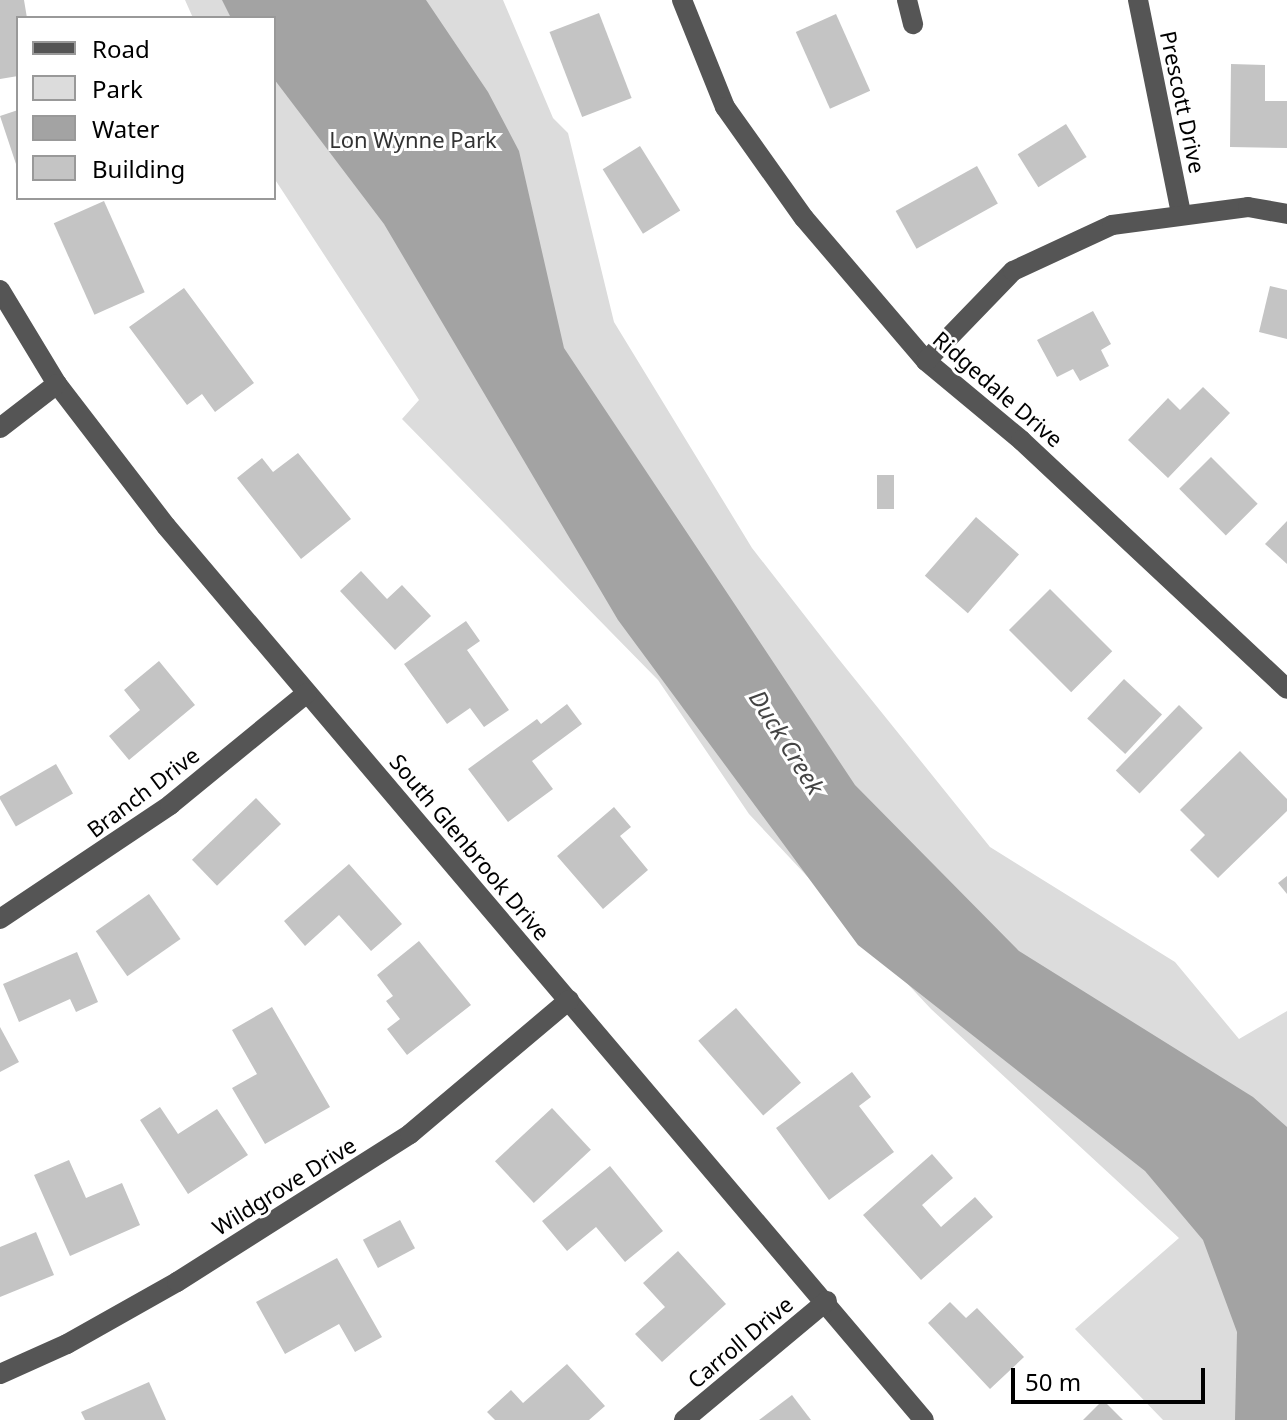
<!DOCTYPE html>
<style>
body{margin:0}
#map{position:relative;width:1287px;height:1420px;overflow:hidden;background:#fff;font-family:"Noto Sans",sans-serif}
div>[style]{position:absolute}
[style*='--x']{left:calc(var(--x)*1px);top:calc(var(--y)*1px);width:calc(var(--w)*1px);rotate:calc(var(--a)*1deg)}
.green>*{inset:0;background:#dcdcdc}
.water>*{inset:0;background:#a3a3a3}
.building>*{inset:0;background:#c4c4c4;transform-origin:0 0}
.minor>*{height:20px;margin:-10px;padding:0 10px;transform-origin:10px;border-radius:10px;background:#555}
span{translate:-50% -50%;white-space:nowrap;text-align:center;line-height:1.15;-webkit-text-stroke:6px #fff;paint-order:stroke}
.street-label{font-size:22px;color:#000}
.park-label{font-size:22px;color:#333}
.water-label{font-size:24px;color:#444;font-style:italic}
.legend{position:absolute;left:16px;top:16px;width:260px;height:184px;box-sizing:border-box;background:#fff;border:2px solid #999;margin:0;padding:10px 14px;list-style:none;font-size:24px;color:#000}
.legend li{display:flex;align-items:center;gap:16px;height:40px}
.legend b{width:40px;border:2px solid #999}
.scale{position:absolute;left:1011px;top:1368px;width:194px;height:36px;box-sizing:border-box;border:4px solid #000;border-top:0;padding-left:10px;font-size:24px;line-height:28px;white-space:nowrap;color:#000;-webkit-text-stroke:6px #fff;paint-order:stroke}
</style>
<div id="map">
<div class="green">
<div style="clip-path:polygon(185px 0,503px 0,553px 118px,568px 133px,614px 322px,752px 548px,837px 657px,990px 847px,1175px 962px,1239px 1039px,1287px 1011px,1287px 1420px,1163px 1420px,1075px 1329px,1179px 1238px,931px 1009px,749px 814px,658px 680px,402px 419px,419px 400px,274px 178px,274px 18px,193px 18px)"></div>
</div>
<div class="water">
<div style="clip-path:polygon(222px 0,426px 0,488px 92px,519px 151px,564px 348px,855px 785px,1019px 951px,1253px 1097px,1287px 1127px,1287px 1420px,1235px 1420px,1237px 1332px,1203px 1240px,1145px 1171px,858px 945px,618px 620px,384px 224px,274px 79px,274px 18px,231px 18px)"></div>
</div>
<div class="building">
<div style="clip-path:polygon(0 0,24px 0,27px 18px,18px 18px,18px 76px,0 79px)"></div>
<div style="left:599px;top:13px;width:91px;height:53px;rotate:69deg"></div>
<div style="left:836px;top:14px;width:84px;height:44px;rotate:66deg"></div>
<div style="clip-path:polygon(1231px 64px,1265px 65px,1265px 101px,1287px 101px,1287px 148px,1230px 147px)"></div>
<div style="clip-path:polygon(18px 110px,18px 167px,17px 167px,0 116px)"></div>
<div style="left:1066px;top:124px;width:39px;height:57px;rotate:58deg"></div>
<div style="left:640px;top:146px;width:76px;height:44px;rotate:58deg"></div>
<div style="left:977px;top:166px;width:43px;height:93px;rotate:61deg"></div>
<div style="left:104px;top:201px;width:100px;height:55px;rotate:66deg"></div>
<div style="clip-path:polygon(1270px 286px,1287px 290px,1287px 339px,1259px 332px)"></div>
<div style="clip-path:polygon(184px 288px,254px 383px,215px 412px,202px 394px,187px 405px,129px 327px)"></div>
<div style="clip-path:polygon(1093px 311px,1111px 344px,1101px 350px,1109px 366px,1080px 381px,1073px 369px,1057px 377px,1037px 340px)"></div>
<div style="clip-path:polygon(1203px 387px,1230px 413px,1168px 478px,1128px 440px,1168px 398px,1180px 410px)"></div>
<div style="clip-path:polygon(298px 453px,351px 519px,301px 559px,237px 478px,262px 458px,273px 472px)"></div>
<div style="left:1211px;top:457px;width:66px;height:45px;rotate:45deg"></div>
<div style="left:877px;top:475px;width:17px;height:34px"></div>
<div style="left:976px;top:517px;width:57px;height:78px;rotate:41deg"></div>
<div style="clip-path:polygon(1287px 521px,1287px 564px,1265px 544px)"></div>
<div style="clip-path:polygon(361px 571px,387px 599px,402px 585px,431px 616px,395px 650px,340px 591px)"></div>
<div style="left:1050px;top:589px;width:88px;height:58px;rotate:45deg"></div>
<div style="clip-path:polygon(466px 621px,480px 641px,467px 650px,509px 710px,484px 727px,470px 708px,447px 724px,404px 664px)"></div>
<div style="clip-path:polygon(159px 661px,195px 705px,129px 760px,109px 736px,140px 710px,124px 690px)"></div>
<div style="left:1124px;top:679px;width:52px;height:54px;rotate:43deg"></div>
<div style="clip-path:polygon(567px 704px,582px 724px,532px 761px,553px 789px,508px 822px,468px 769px,537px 719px,541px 724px)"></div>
<div style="left:1179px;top:705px;width:33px;height:91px;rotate:44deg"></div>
<div style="clip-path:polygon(1240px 751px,1287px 799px,1287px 811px,1218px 878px,1190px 850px,1205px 835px,1180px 810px)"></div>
<div style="left:56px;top:764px;width:34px;height:66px;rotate:60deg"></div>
<div style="left:256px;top:798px;width:36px;height:89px;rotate:46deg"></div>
<div style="clip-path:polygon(614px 807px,631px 827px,620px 836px,648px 870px,603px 909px,557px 856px)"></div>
<div style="clip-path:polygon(349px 864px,402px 924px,371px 951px,339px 915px,305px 946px,284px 921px)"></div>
<div style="clip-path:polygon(1287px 876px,1287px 894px,1278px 883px)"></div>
<div style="left:149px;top:894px;width:55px;height:65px;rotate:55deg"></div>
<div style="clip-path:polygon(419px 941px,471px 1005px,407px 1055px,387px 1029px,400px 1019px,386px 1001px,393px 996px,377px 975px)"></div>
<div style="clip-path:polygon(77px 952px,98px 1002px,76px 1012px,70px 999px,19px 1022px,3px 984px)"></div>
<div style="clip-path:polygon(272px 1007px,330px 1107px,265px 1144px,232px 1088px,257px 1074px,232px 1030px)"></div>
<div style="left:736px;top:1008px;width:99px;height:50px;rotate:49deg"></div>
<div style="clip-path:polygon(0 1027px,19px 1062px,0 1072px)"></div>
<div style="clip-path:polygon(852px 1072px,871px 1097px,859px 1106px,894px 1152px,829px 1200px,776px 1128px)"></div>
<div style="clip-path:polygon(160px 1107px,178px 1134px,217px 1109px,248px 1155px,188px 1194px,140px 1120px)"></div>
<div style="left:552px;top:1108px;width:57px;height:78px;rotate:47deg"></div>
<div style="clip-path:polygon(932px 1154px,953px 1178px,922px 1205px,941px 1227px,975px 1197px,993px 1217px,921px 1280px,863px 1215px)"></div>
<div style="clip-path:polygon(69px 1160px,86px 1198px,122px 1183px,140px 1225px,70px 1256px,34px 1175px)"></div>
<div style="clip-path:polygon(610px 1166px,663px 1231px,625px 1262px,596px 1227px,567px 1251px,542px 1221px)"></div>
<div style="left:400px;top:1220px;width:32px;height:42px;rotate:62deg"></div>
<div style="clip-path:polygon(36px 1232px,54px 1275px,0 1297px,0 1247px)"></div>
<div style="clip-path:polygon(678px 1251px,726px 1304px,662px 1362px,635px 1334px,665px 1307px,643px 1283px)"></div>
<div style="clip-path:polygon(337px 1258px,382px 1337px,355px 1352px,339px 1324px,285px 1354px,256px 1302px)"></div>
<div style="clip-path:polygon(950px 1302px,966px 1318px,977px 1308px,1024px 1357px,990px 1389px,928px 1323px)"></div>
<div style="clip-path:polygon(567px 1364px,605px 1406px,589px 1420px,495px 1420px,487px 1412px,511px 1390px,523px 1403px)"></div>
<div style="clip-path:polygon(149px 1382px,166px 1420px,85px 1420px,81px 1412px)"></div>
<div style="clip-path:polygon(792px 1395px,811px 1420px,759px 1420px)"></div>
<div style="clip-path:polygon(1103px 1400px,1123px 1420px,1083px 1420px)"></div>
</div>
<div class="minor">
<div style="--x:682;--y:0;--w:115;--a:68.1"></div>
<div style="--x:725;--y:107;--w:136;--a:54.6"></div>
<div style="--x:804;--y:218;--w:188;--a:49.5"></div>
<div style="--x:926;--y:361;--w:124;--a:39.7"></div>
<div style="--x:1021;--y:440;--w:364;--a:43.1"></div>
<div style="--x:907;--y:0;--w:25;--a:76"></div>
<div style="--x:1138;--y:0;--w:217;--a:78.6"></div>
<div style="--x:0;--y:290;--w:110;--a:58.8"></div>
<div style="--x:57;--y:384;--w:179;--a:52.5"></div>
<div style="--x:166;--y:526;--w:1172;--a:49.71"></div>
<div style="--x:926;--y:361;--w:125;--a:-46"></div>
<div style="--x:1013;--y:271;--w:109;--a:-24.9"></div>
<div style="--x:1112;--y:225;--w:137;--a:-7.5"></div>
<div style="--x:1248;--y:207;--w:40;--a:10"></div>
<div style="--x:0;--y:428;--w:72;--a:-37.7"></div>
<div style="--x:0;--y:919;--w:205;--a:-33.8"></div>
<div style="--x:170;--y:805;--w:177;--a:-39.3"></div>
<div style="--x:0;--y:1374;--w:73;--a:-24.1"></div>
<div style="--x:67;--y:1344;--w:126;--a:-29.4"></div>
<div style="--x:177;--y:1282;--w:276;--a:-32.4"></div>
<div style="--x:410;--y:1134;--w:208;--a:-40.1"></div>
<div style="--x:684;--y:1420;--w:186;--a:-39.8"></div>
</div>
<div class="street-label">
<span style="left:1183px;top:102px;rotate:78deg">Prescott Drive</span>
<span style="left:998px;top:389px;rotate:41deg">Ridgedale Drive</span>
<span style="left:143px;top:792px;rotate:-37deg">Branch Drive</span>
<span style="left:470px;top:847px;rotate:50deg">South Glenbrook Drive</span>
<span style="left:284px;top:1186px;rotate:-32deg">Wildgrove Drive</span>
<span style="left:740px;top:1342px;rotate:-40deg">Carroll Drive</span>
</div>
<div class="park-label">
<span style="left:413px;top:140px">Lon Wynne Park</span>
</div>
<div class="water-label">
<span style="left:787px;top:742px;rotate:58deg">Duck Creek</span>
</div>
<ul class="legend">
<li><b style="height:10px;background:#555"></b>Road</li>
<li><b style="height:22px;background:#dcdcdc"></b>Park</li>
<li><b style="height:22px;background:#a3a3a3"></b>Water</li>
<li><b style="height:22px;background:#c4c4c4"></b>Building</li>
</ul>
<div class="scale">50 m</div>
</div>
